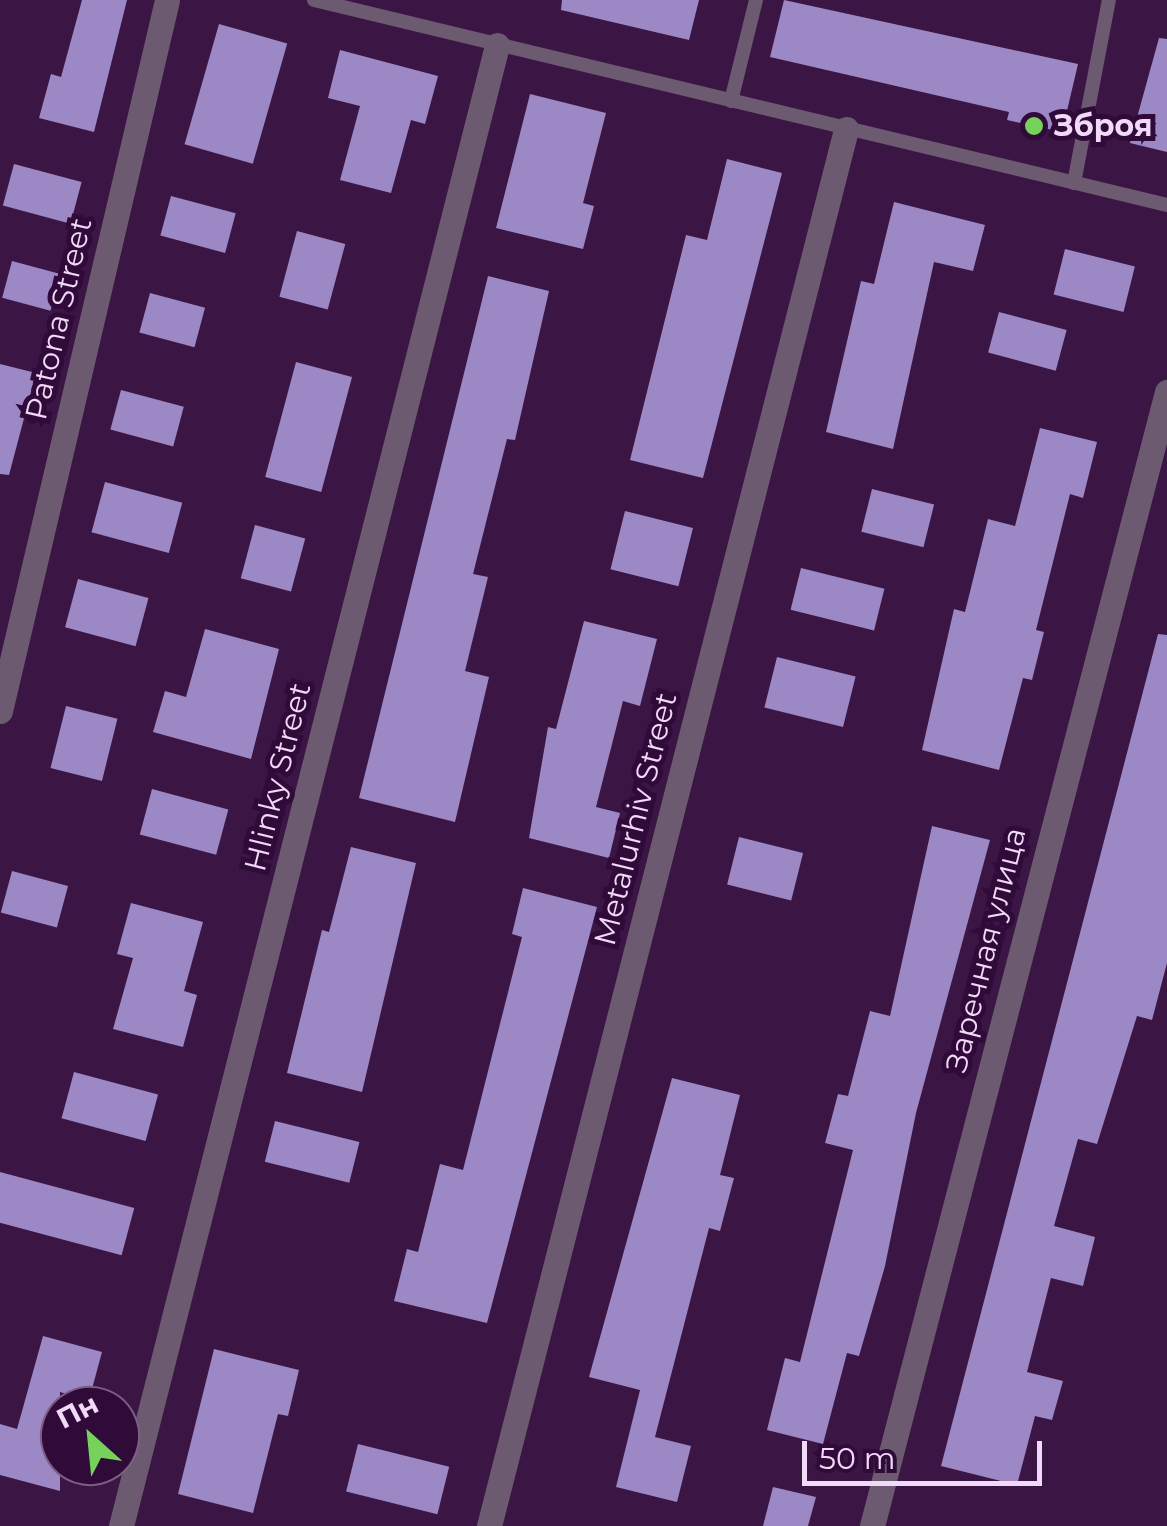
<!DOCTYPE html>
<meta charset="utf-8">
<style>
body{margin:0}
#map{position:relative;width:1167px;height:1526px;overflow:hidden;background:#3b1644;font-family:Montserrat,sans-serif}
div>[style]{position:absolute}
[style*='--x']{left:calc(var(--x)*1px);top:calc(var(--y)*1px);width:calc(var(--w)*1px);rotate:calc(var(--a)*1deg)}
.building>*{inset:0;background:#9c88c4;transform-origin:0 0}
.lane>*{height:14px;margin:-7px;padding:0 7px;transform-origin:7px;border-radius:7px;background:#6c5a70}
.street>*{height:25px;margin:-12.5px;padding:0 12.5px;transform-origin:12.5px;border-radius:12.5px;background:#6c5a70}
.dots>*{width:28px;height:28px;translate:-50% -50%;box-sizing:border-box;border:5px solid #300b39;border-radius:50%}
span{translate:-50% -50%;white-space:nowrap;text-align:center;line-height:1.15;-webkit-text-stroke:10px #300b39;paint-order:stroke}
.poi-label{font-size:30px;color:#f1daf7;font-weight:700}
.left{translate:0 -50%;text-align:left}
.street-label{font-size:30px;color:#f1daf7}
.north{position:absolute;left:40px;top:1386px;width:100px;height:100px;box-sizing:border-box;background:#300b39;border:2px solid #7d5e85;border-radius:50%;rotate:333deg;font-size:28px;font-weight:700;line-height:40px;text-align:center;color:#f1daf7}
.north::after{content:'';display:block;margin:auto;width:35px;height:45px;background:#75d25b;clip-path:polygon(50% 0,100% 100%,50% 72%,0 100%)}
.scale{position:absolute;left:802px;top:1441px;width:240px;height:45px;box-sizing:border-box;border:5px solid #f1daf7;border-top:0;padding-left:12px;font-size:30px;line-height:35px;white-space:nowrap;color:#f1daf7;-webkit-text-stroke:8px #300b39;paint-order:stroke}
</style>
<div id="map">
<div class="building">
<div style="clip-path:polygon(82px 0,127px 0,94px 132px,39px 118px,51px 74px,61px 77px)"></div>
<div style="clip-path:polygon(562px 0,699px 0,689px 40px,561px 10px)"></div>
<div style="clip-path:polygon(784px 0,1078px 64px,1062px 132px,1007px 120px,1009px 112px,770px 57px)"></div>
<div style="left:219px;top:24px;width:71px;height:125px;rotate:16deg"></div>
<div style="clip-path:polygon(1159px 38px,1167px 39px,1167px 152px,1130px 143px)"></div>
<div style="clip-path:polygon(340px 50px,438px 76px,425px 124px,411px 120px,391px 193px,340px 180px,360px 106px,328px 98px)"></div>
<div style="clip-path:polygon(530px 94px,606px 113px,583px 203px,594px 206px,583px 249px,496px 228px)"></div>
<div style="clip-path:polygon(727px 159px,782px 173px,703px 478px,630px 460px,686px 235px,707px 240px)"></div>
<div style="left:14px;top:164px;width:70px;height:43px;rotate:15deg"></div>
<div style="left:171px;top:196px;width:67px;height:41px;rotate:15deg"></div>
<div style="clip-path:polygon(894px 202px,985px 225px,973px 271px,934px 262px,893px 449px,826px 432px,861px 281px,874px 284px)"></div>
<div style="left:297px;top:231px;width:50px;height:68px;rotate:15deg"></div>
<div style="left:1065px;top:249px;width:72px;height:47px;rotate:14deg"></div>
<div style="left:12px;top:261px;width:50px;height:38px;rotate:15deg"></div>
<div style="clip-path:polygon(488px 276px,549px 291px,515px 440px,507px 439px,473px 574px,488px 577px,465px 671px,489px 677px,455px 822px,359px 798px)"></div>
<div style="left:150px;top:293px;width:57px;height:41px;rotate:15deg"></div>
<div style="left:999px;top:312px;width:70px;height:42px;rotate:15deg"></div>
<div style="left:296px;top:362px;width:58px;height:119px;rotate:15deg"></div>
<div style="clip-path:polygon(0 364px,36px 373px,9px 475px,0 474px)"></div>
<div style="left:121px;top:390px;width:65px;height:41px;rotate:15deg"></div>
<div style="clip-path:polygon(1040px 428px,1097px 442px,1083px 498px,1070px 494px,1036px 630px,1044px 632px,1032px 680px,1023px 678px,999px 770px,922px 750px,954px 609px,965px 612px,988px 519px,1015px 526px)"></div>
<div style="left:105px;top:482px;width:80px;height:52px;rotate:15deg"></div>
<div style="left:872px;top:489px;width:64px;height:44px;rotate:14deg"></div>
<div style="left:625px;top:511px;width:70px;height:60px;rotate:14deg"></div>
<div style="left:255px;top:525px;width:52px;height:55px;rotate:15deg"></div>
<div style="left:801px;top:568px;width:86px;height:43px;rotate:14deg"></div>
<div style="left:78px;top:579px;width:73px;height:50px;rotate:15deg"></div>
<div style="clip-path:polygon(584px 621px,657px 639px,640px 706px,623px 701px,596px 807px,620px 813px,609px 858px,529px 838px,548px 727px,556px 729px)"></div>
<div style="clip-path:polygon(205px 629px,279px 649px,251px 759px,153px 732px,165px 691px,186px 697px)"></div>
<div style="clip-path:polygon(1158px 634px,1167px 635px,1167px 963px,1152px 1020px,1137px 1016px,1097px 1144px,1078px 1139px,1054px 1226px,1095px 1237px,1083px 1286px,1051px 1278px,1027px 1372px,1063px 1381px,1052px 1420px,1035px 1416px,1017px 1485px,941px 1466px)"></div>
<div style="left:777px;top:657px;width:81px;height:52px;rotate:14deg"></div>
<div style="left:66px;top:706px;width:53px;height:64px;rotate:14deg"></div>
<div style="left:152px;top:789px;width:79px;height:47px;rotate:15deg"></div>
<div style="clip-path:polygon(932px 826px,990px 840px,916px 1113px,885px 1266px,859px 1356px,847px 1353px,823px 1444px,767px 1430px,785px 1358px,800px 1362px,853px 1150px,825px 1143px,838px 1094px,848px 1096px,870px 1011px,890px 1016px)"></div>
<div style="left:739px;top:837px;width:66px;height:49px;rotate:14deg"></div>
<div style="clip-path:polygon(351px 847px,416px 863px,362px 1092px,287px 1073px,322px 930px,329px 932px)"></div>
<div style="left:12px;top:871px;width:58px;height:43px;rotate:15deg"></div>
<div style="clip-path:polygon(523px 888px,597px 907px,487px 1323px,394px 1301px,407px 1249px,418px 1252px,440px 1164px,463px 1170px,522px 937px,512px 934px)"></div>
<div style="clip-path:polygon(131px 903px,203px 922px,184px 991px,197px 995px,183px 1047px,113px 1029px,133px 958px,117px 954px)"></div>
<div style="left:74px;top:1072px;width:87px;height:48px;rotate:15deg"></div>
<div style="clip-path:polygon(672px 1078px,740px 1095px,720px 1175px,734px 1178px,720px 1231px,709px 1228px,655px 1437px,691px 1446px,677px 1502px,616px 1487px,640px 1390px,589px 1377px)"></div>
<div style="left:275px;top:1121px;width:87px;height:42px;rotate:14deg"></div>
<div style="left:0;top:1172px;width:139px;height:49px;rotate:15deg"></div>
<div style="clip-path:polygon(43px 1336px,102px 1352px,89px 1400px,60px 1392px,60px 1491px,0 1475px,0 1424px,17px 1429px)"></div>
<div style="clip-path:polygon(214px 1349px,299px 1370px,288px 1416px,278px 1414px,253px 1513px,178px 1494px)"></div>
<div style="left:358px;top:1444px;width:94px;height:49px;rotate:14deg"></div>
<div style="clip-path:polygon(773px 1487px,816px 1497px,808px 1526px,763px 1526px)"></div>
</div>
<div class="lane">
<div style="--x:314;--y:0;--w:877;--a:13.51"></div>
<div style="--x:731;--y:101;--w:104;--a:-76.1"></div>
<div style="--x:1074;--y:183;--w:186;--a:-79.2"></div>
</div>
<div class="street">
<div style="--x:0;--y:711;--w:730;--a:-76.78"></div>
<div style="--x:121;--y:1526;--w:1528;--a:-75.75"></div>
<div style="--x:489;--y:1526;--w:1442;--a:-75.66"></div>
<div style="--x:872;--y:1526;--w:1172;--a:-75.42"></div>
</div>
<div class="dots">
<div style="left:1034px;top:126px;background:#75d25b"></div>
</div>
<div class="poi-label">
<span class="left" style="left:1054px;top:126px">Зброя</span>
</div>
<div class="street-label">
<span style="left:59px;top:319px;rotate:-77deg">Patona Street</span>
<span style="left:278px;top:777px;rotate:-76deg">Hlinky Street</span>
<span style="left:636px;top:819px;rotate:-76deg">Metalurhiv Street</span>
<span style="left:986px;top:950px;rotate:-76deg">Заречная улица</span>
</div>
<div class="north">Пн</div>
<div class="scale">50 m</div>
</div>
